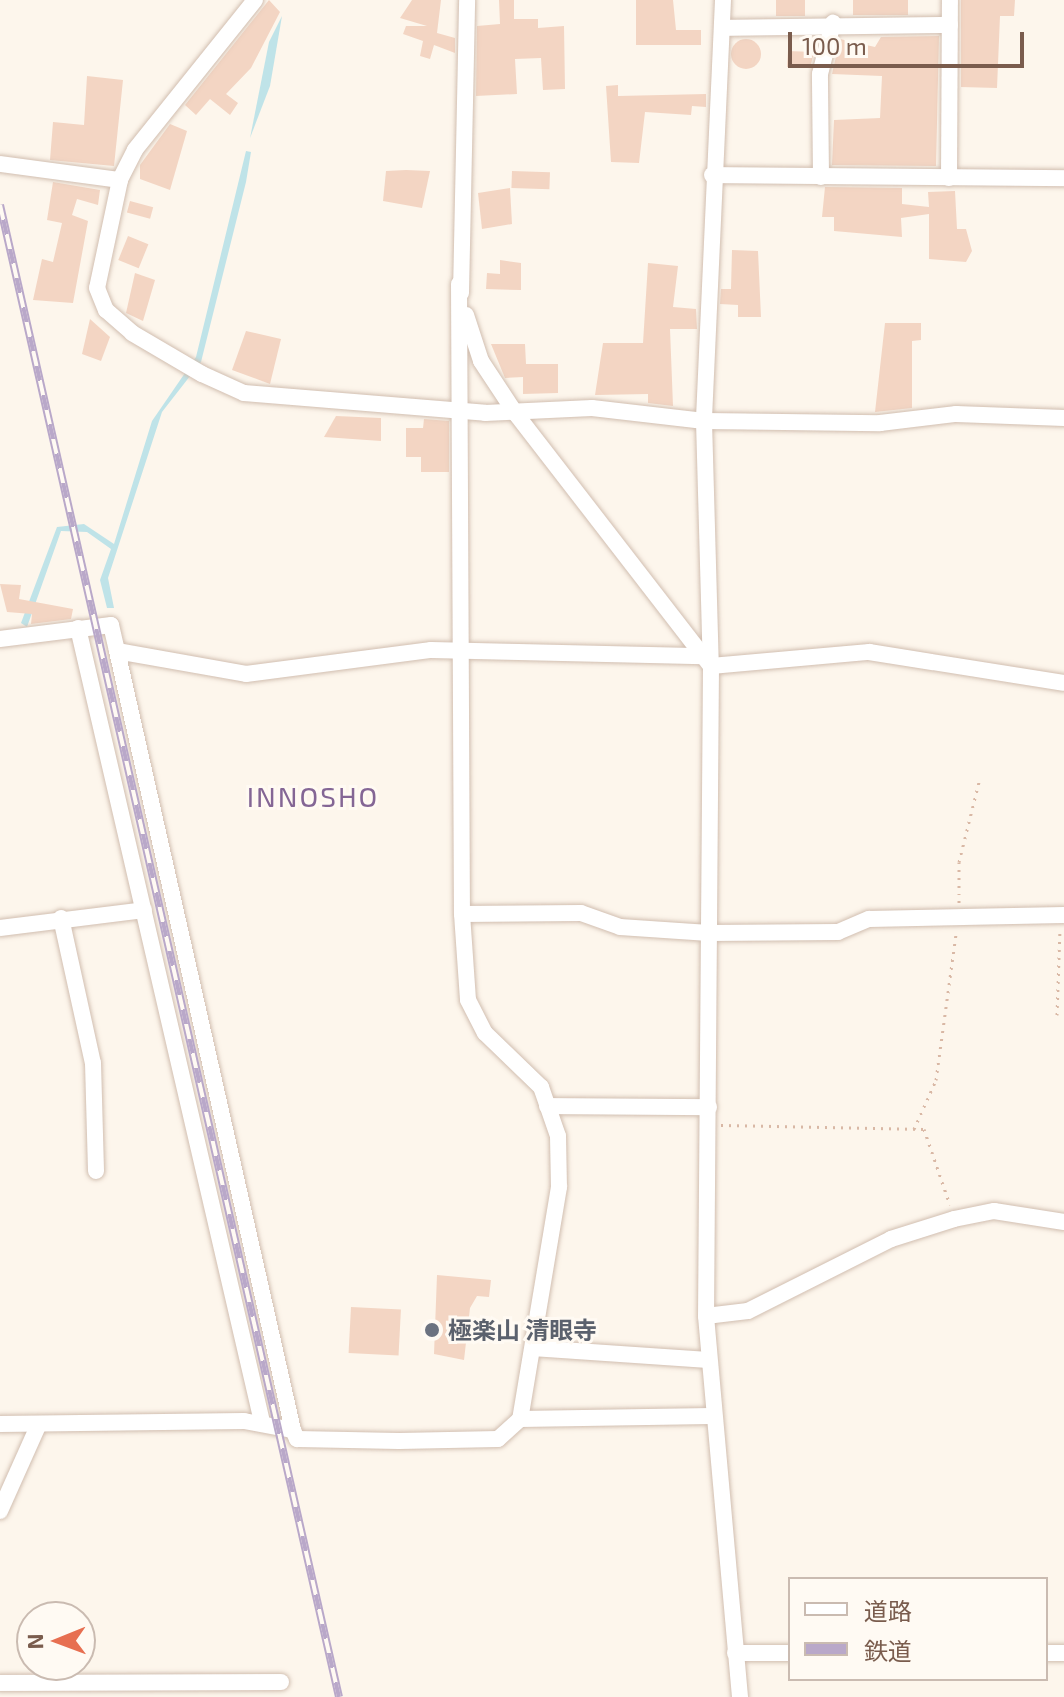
<!DOCTYPE html>
<meta charset="utf-8">
<style>
body{margin:0}
#map{position:relative;width:1064px;height:1697px;overflow:hidden;background:#fdf6ec;font-family:"Exo 2","Noto Sans JP",sans-serif}
div>[style]{position:absolute}
[style*='--x']{left:calc(var(--x)*1px);top:calc(var(--y)*1px);width:calc(var(--w)*1px);rotate:calc(var(--a)*1deg)}
.water>*{inset:0;background:#bfe3e8}
.building>*{inset:0;background:#f3d5c3;transform-origin:0 0}
.round{border-radius:50%}
.path>*{height:3px;margin-top:-1.5px;transform-origin:0;background:repeating-linear-gradient(90deg,#d9b8a5 0 2px,transparent 0 8px)}
.roads{filter:drop-shadow(0 0 2px #d1beb0) drop-shadow(0 0 2px #d1beb0)}
.minor>*{height:16px;margin:-8px;padding:0 8px;transform-origin:8px;border-radius:8px;background:#fff}
.rail>*{height:8px;margin-top:-4px;transform-origin:0;background:repeating-linear-gradient(90deg,#fffaf3 0 15px,#b9a8c9 0 30px);box-sizing:border-box;border-block:2px solid #b9a8c9}
.dots>*{width:22px;height:22px;translate:-50% -50%;box-sizing:border-box;border:4px solid #fffaf3;border-radius:50%}
span{translate:-50% -50%;white-space:nowrap;text-align:center;line-height:1.15;-webkit-text-stroke:6px #fffaf3;paint-order:stroke}
.worship-label{font-size:24px;color:#5b616d;font-weight:700}
.left{translate:0 -50%;text-align:left}
.quarter-label{font-size:28px;color:#846695;letter-spacing:2px}
.legend{position:absolute;left:788px;top:1577px;width:260px;height:104px;box-sizing:border-box;background:#fffaf3;border:2px solid #cabbb1;margin:0;padding:10px 14px;list-style:none;font-size:24px;color:#7a5c4d}
.legend li{display:flex;align-items:center;gap:16px;height:40px}
.legend b{width:40px;border:2px solid #cabbb1}
.north{position:absolute;left:16px;top:1601px;width:80px;height:80px;box-sizing:border-box;background:#fffaf3;border:2px solid #cabbb1;border-radius:50%;rotate:269deg;font-size:22px;font-weight:700;line-height:32px;text-align:center;color:#7a5c4d}
.north::after{content:'';display:block;margin:auto;width:28px;height:36px;background:#e76f51;clip-path:polygon(50% 0,100% 100%,50% 72%,0 100%)}
.scale{position:absolute;left:788px;top:32px;width:236px;height:36px;box-sizing:border-box;border:4px solid #7a5c4d;border-top:0;padding-left:10px;font-size:24px;line-height:28px;white-space:nowrap;color:#7a5c4d;-webkit-text-stroke:6px #fffaf3;paint-order:stroke}
</style>
<div id="map">
<div class="water">
<div style="clip-path:polygon(282px 16px,270px 86px,250px 138px,269px 42px)"></div>
<div style="clip-path:polygon(246px 151px,251px 152px,246px 182px,201px 362px,162px 412px,108px 578px,114px 608px,107px 608px,100px 580px,111px 549px,87px 532px,61px 531px,27px 627px,21px 623px,57px 527px,84px 524px,114px 544px,152px 421px,196px 357px)"></div>
</div>
<div class="building">
<div style="clip-path:polygon(269px 0,280px 12px,251px 68px,226px 94px,238px 103px,230px 115px,210px 99px,196px 115px,185px 105px)"></div>
<div style="clip-path:polygon(412px 0,441px 0,437px 33px,455px 38px,455px 53px,434px 45px,430px 59px,420px 56px,423px 41px,403px 34px,406px 26px,427px 26px,400px 18px)"></div>
<div style="clip-path:polygon(499px 0,514px 0,514px 19px,538px 19px,538px 28px,564px 26px,565px 89px,543px 90px,541px 58px,515px 59px,517px 94px,476px 96px,477px 26px,500px 24px)"></div>
<div style="clip-path:polygon(636px 0,673px 0,676px 30px,701px 30px,701px 45px,636px 45px)"></div>
<div style="left:776px;top:0;width:29px;height:16px"></div>
<div style="left:853px;top:0;width:55px;height:15px"></div>
<div style="clip-path:polygon(961px 0,1015px 0,1014px 16px,1000px 16px,997px 88px,961px 87px)"></div>
<div style="clip-path:polygon(939px 36px,936px 166px,832px 165px,834px 120px,880px 118px,882px 76px,832px 74px,840px 39px,875px 47px,881px 37px)"></div>
<div class="round" style="left:731px;top:39px;width:30px;height:30px"></div>
<div style="clip-path:polygon(788px 51px,814px 52px,810px 68px,787px 67px)"></div>
<div style="clip-path:polygon(87px 76px,123px 80px,114px 166px,50px 160px,53px 122px,84px 125px)"></div>
<div style="clip-path:polygon(618px 85px,618px 96px,706px 94px,706px 107px,692px 106px,691px 115px,645px 112px,639px 163px,611px 162px,606px 86px)"></div>
<div style="clip-path:polygon(170px 124px,187px 131px,170px 190px,140px 179px,140px 165px)"></div>
<div style="clip-path:polygon(406px 170px,430px 171px,422px 208px,383px 201px,386px 171px)"></div>
<div style="left:512px;top:171px;width:38px;height:17px;rotate:2deg"></div>
<div style="clip-path:polygon(53px 182px,100px 190px,98px 205px,77px 199px,72px 215px,88px 221px,73px 303px,33px 300px,42px 259px,53px 262px,62px 223px,47px 220px)"></div>
<div style="clip-path:polygon(825px 187px,902px 188px,902px 204px,929px 207px,928px 192px,955px 191px,957px 229px,966px 229px,972px 251px,966px 262px,929px 259px,929px 214px,901px 218px,902px 237px,834px 231px,834px 217px,822px 217px)"></div>
<div style="clip-path:polygon(510px 188px,512px 224px,482px 229px,478px 193px)"></div>
<div style="left:130px;top:201px;width:24px;height:12px;rotate:15deg"></div>
<div style="left:128px;top:236px;width:22px;height:26px;rotate:22deg"></div>
<div style="clip-path:polygon(732px 250px,758px 251px,761px 317px,738px 317px,738px 305px,720px 304px,721px 289px,731px 289px)"></div>
<div style="clip-path:polygon(500px 260px,521px 263px,521px 290px,486px 289px,487px 273px,500px 274px)"></div>
<div style="clip-path:polygon(648px 263px,678px 266px,673px 307px,696px 309px,697px 329px,670px 329px,673px 406px,648px 403px,648px 394px,595px 395px,603px 343px,643px 343px)"></div>
<div style="clip-path:polygon(135px 273px,155px 280px,143px 321px,126px 313px)"></div>
<div style="clip-path:polygon(90px 319px,110px 337px,101px 361px,82px 354px)"></div>
<div style="clip-path:polygon(885px 323px,921px 323px,921px 340px,912px 341px,912px 408px,875px 412px)"></div>
<div style="clip-path:polygon(246px 331px,281px 339px,270px 384px,232px 370px)"></div>
<div style="clip-path:polygon(491px 344px,525px 344px,526px 364px,558px 364px,558px 393px,523px 394px,523px 377px,505px 378px)"></div>
<div style="clip-path:polygon(336px 416px,381px 418px,381px 441px,324px 437px)"></div>
<div style="clip-path:polygon(424px 419px,449px 421px,449px 472px,421px 472px,421px 457px,406px 457px,406px 428px,423px 428px)"></div>
<div style="clip-path:polygon(0 584px,21px 585px,19px 599px,73px 609px,71px 619px,31px 624px,32px 614px,7px 612px)"></div>
<div style="clip-path:polygon(437px 1275px,491px 1280px,489px 1297px,477px 1296px,470px 1308px,464px 1360px,434px 1354px)"></div>
<div style="left:351px;top:1307px;width:50px;height:46px;rotate:3deg"></div>
</div>
<div class="path">
<div style="--x:959;--y:903;--w:41;--a:-90"></div>
<div style="--x:959;--y:862;--w:87;--a:-76"></div>
<div style="--x:1057;--y:1015;--w:84;--a:-88"></div>
<div style="--x:721;--y:1125;--w:203;--a:1.1"></div>
<div style="--x:924;--y:1129;--w:80;--a:71.1"></div>
<div style="--x:914;--y:1129;--w:54;--a:-65.8"></div>
<div style="--x:936;--y:1080;--w:147;--a:-82.2"></div>
</div>
<div class="roads">
<div class="minor">
<div style="--x:255;--y:0;--w:192;--a:128.7"></div>
<div style="--x:135;--y:150;--w:34;--a:117"></div>
<div style="--x:120;--y:180;--w:110;--a:102"></div>
<div style="--x:97;--y:288;--w:24;--a:68"></div>
<div style="--x:106;--y:310;--w:35;--a:41"></div>
<div style="--x:132;--y:333;--w:81;--a:30.4"></div>
<div style="--x:202;--y:374;--w:46;--a:24.3"></div>
<div style="--x:244;--y:393;--w:242;--a:4.7"></div>
<div style="--x:485;--y:413;--w:107;--a:-2.7"></div>
<div style="--x:592;--y:408;--w:113;--a:6.6"></div>
<div style="--x:704;--y:421;--w:176;--a:0.7"></div>
<div style="--x:880;--y:423;--w:77;--a:-6.8"></div>
<div style="--x:956;--y:414;--w:108;--a:2.1"></div>
<div style="--x:723;--y:0;--w:421;--a:92.6"></div>
<div style="--x:704;--y:421;--w:245;--a:88.4"></div>
<div style="--x:711;--y:666;--w:650;--a:90.44"></div>
<div style="--x:706;--y:1316;--w:383;--a:84.9"></div>
<div style="--x:722;--y:28;--w:228;--a:-0.8"></div>
<div style="--x:0;--y:164;--w:121;--a:7.6"></div>
<div style="--x:712;--y:175;--w:352;--a:0.5"></div>
<div style="--x:821;--y:177;--w:103;--a:-90.6"></div>
<div style="--x:820;--y:74;--w:53;--a:-75.7"></div>
<div style="--x:949;--y:178;--w:178;--a:-89.7"></div>
<div style="--x:459;--y:284;--w:630;--a:89.73"></div>
<div style="--x:462;--y:914;--w:86;--a:86"></div>
<div style="--x:468;--y:1000;--w:37;--a:63"></div>
<div style="--x:485;--y:1033;--w:78;--a:44"></div>
<div style="--x:541;--y:1087;--w:52;--a:70.9"></div>
<div style="--x:558;--y:1136;--w:51;--a:88.9"></div>
<div style="--x:559;--y:1187;--w:235;--a:99.5"></div>
<div style="--x:461;--y:293;--w:293;--a:-88.8"></div>
<div style="--x:466;--y:315;--w:48;--a:71.9"></div>
<div style="--x:481;--y:361;--w:64;--a:56.6"></div>
<div style="--x:516;--y:414;--w:317;--a:52.3"></div>
<div style="--x:78;--y:628;--w:815;--a:76.95"></div>
<div style="--x:0;--y:639;--w:112;--a:-7.2"></div>
<div style="--x:111;--y:625;--w:27;--a:77"></div>
<div style="--x:117;--y:651;--w:131;--a:10.1"></div>
<div style="--x:246;--y:674;--w:187;--a:-7.4"></div>
<div style="--x:431;--y:650;--w:273;--a:1.3"></div>
<div style="--x:117;--y:651;--w:799;--a:77.27"></div>
<div style="--x:711;--y:666;--w:159;--a:-5.1"></div>
<div style="--x:869;--y:652;--w:197;--a:9"></div>
<div style="--x:462;--y:914;--w:119;--a:-0.5"></div>
<div style="--x:581;--y:913;--w:41;--a:19.7"></div>
<div style="--x:620;--y:927;--w:89;--a:3.9"></div>
<div style="--x:709;--y:933;--w:129;--a:-0.4"></div>
<div style="--x:838;--y:932;--w:34;--a:-23"></div>
<div style="--x:869;--y:919;--w:195;--a:-1.2"></div>
<div style="--x:61;--y:918;--w:148;--a:77.6"></div>
<div style="--x:93;--y:1063;--w:108;--a:88.4"></div>
<div style="--x:0;--y:928;--w:145;--a:-7.1"></div>
<div style="--x:547;--y:1106;--w:162;--a:0.4"></div>
<div style="--x:706;--y:1316;--w:42;--a:-6.8"></div>
<div style="--x:748;--y:1311;--w:160;--a:-26.7"></div>
<div style="--x:891;--y:1239;--w:66;--a:-17.6"></div>
<div style="--x:954;--y:1219;--w:41;--a:-11.3"></div>
<div style="--x:994;--y:1211;--w:71;--a:8.9"></div>
<div style="--x:533;--y:1348;--w:175;--a:3.9"></div>
<div style="--x:0;--y:1424;--w:244;--a:-0.7"></div>
<div style="--x:244;--y:1421;--w:50;--a:10.4"></div>
<div style="--x:293;--y:1430;--w:10;--a:66"></div>
<div style="--x:297;--y:1439;--w:102;--a:1.1"></div>
<div style="--x:399;--y:1441;--w:99;--a:-1.2"></div>
<div style="--x:498;--y:1439;--w:30;--a:-42"></div>
<div style="--x:520;--y:1419;--w:191;--a:-0.9"></div>
<div style="--x:0;--y:1511;--w:93;--a:-65.9"></div>
<div style="--x:735;--y:1653;--w:55;--a:0"></div>
<div style="--x:1046;--y:1653;--w:18;--a:0"></div>
<div style="--x:0;--y:1683;--w:281;--a:-0.2"></div>
</div>
</div>
<div class="rail">
<div style="--x:0;--y:205;--w:1530;--a:77.2"></div>
</div>
<div class="dots">
<div style="left:432px;top:1330px;background:#6b7280"></div>
</div>
<div class="worship-label">
<span class="left" style="left:448px;top:1330px">極楽山 清眼寺</span>
</div>
<div class="quarter-label">
<span style="left:313px;top:796px">INNOSHO</span>
</div>
<ul class="legend">
<li><b style="height:10px;background:#fff"></b>道路</li>
<li><b style="height:10px;background:#b9a8c9"></b>鉄道</li>
</ul>
<div class="north">N</div>
<div class="scale">100 m</div>
</div>
